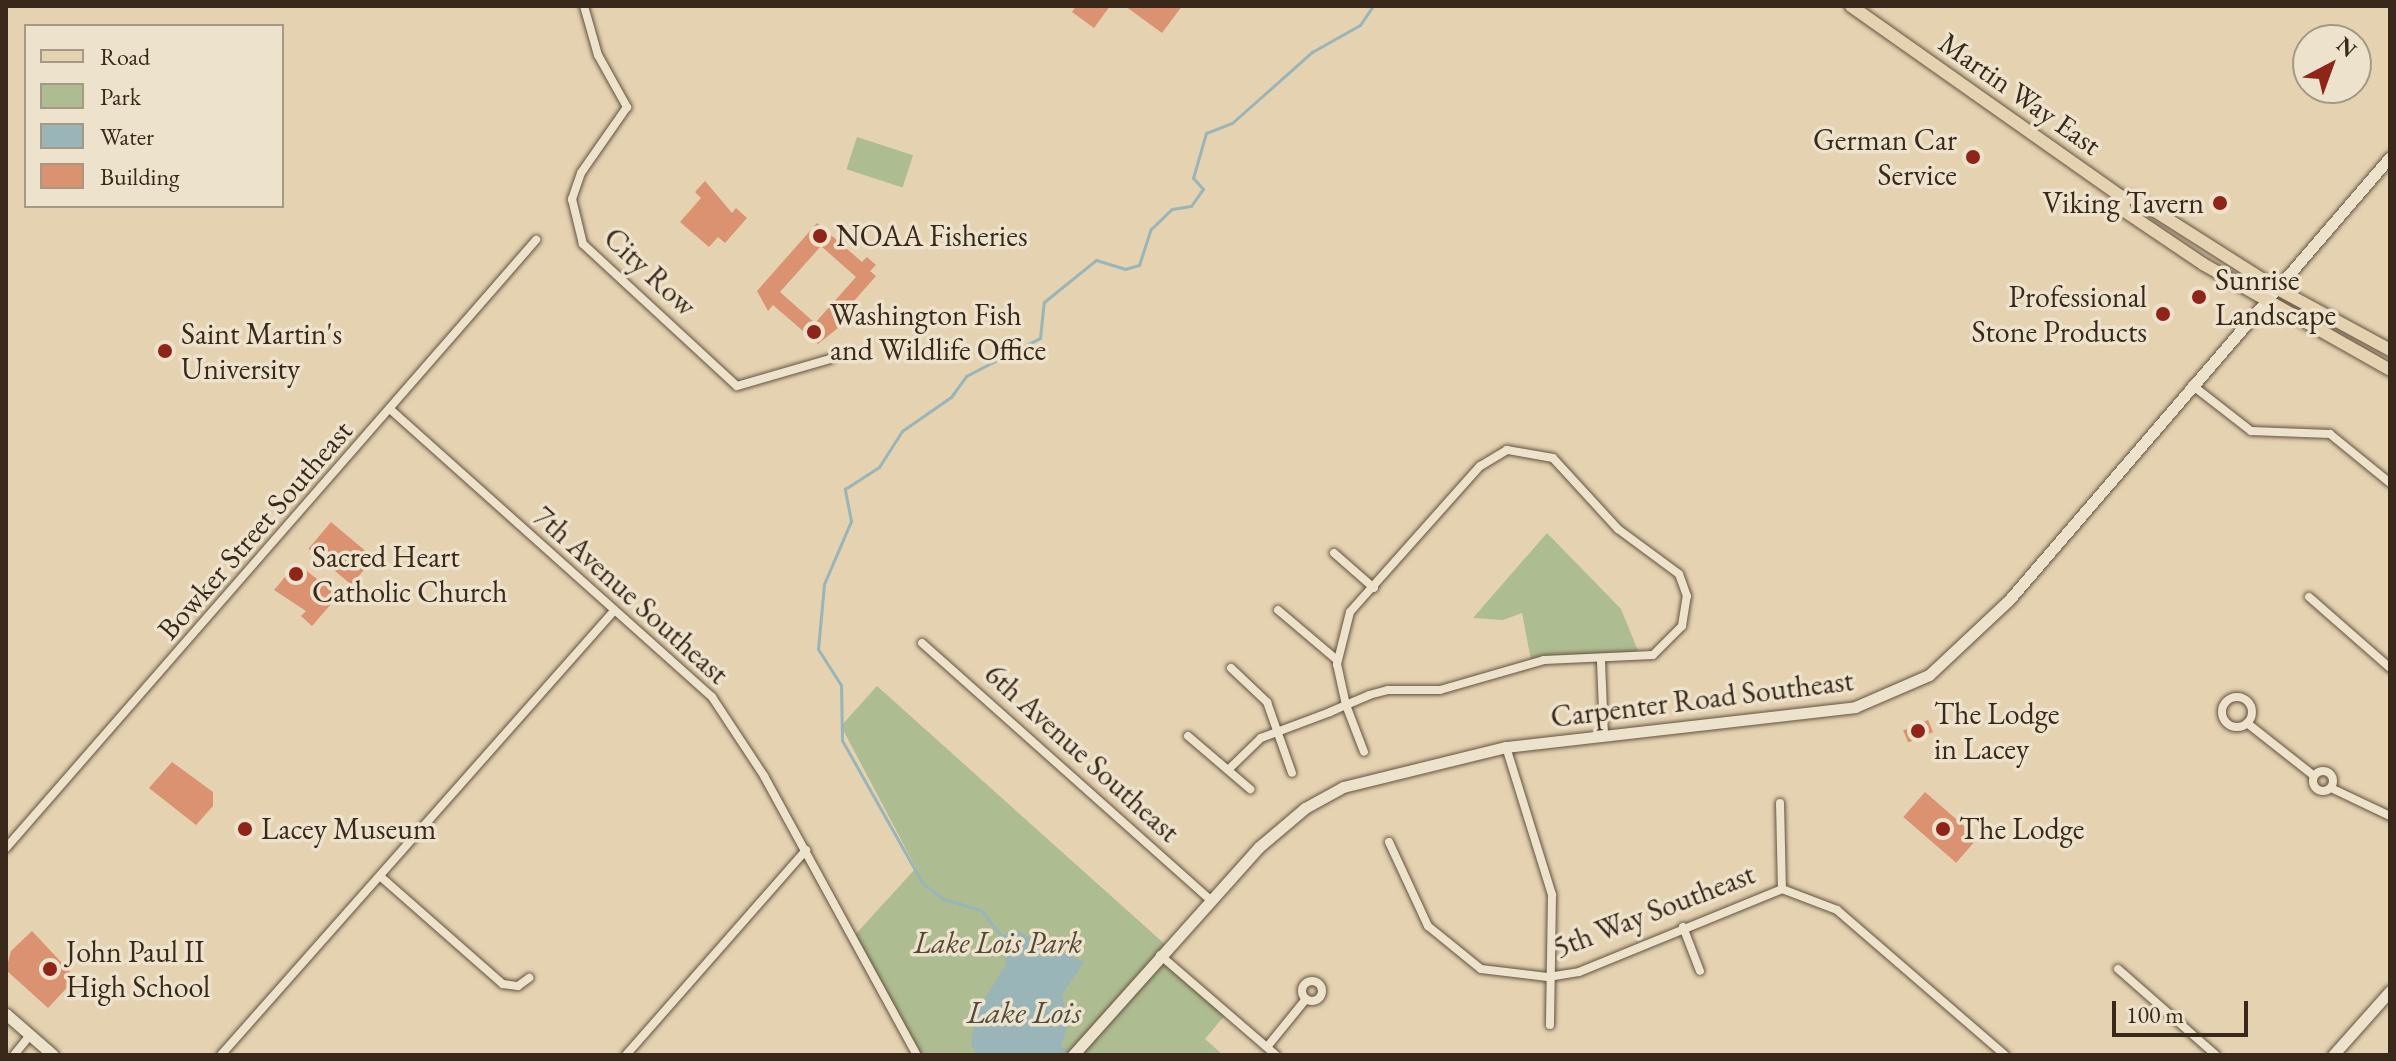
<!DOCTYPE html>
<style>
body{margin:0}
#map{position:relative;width:2396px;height:1061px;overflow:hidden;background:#e4d2b1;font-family:"EB Garamond",serif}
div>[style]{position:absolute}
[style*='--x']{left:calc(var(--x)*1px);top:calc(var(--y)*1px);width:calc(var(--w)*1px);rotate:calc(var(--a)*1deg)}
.green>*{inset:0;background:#aebd91;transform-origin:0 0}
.water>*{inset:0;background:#9ab5b7}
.stream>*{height:3px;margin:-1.5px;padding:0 1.5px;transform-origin:1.5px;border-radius:1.5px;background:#9ab5b7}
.building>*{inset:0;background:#da9271;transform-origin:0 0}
.roads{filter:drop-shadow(0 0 2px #645340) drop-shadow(0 0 2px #645340)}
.street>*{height:8px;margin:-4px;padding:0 4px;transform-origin:4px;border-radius:4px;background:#ede2cc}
.street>.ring{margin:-4px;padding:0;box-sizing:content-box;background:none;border:8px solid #ede2cc;border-radius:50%}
.secondary>*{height:11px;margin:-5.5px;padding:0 5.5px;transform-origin:5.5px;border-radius:5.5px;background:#ede2cc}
.primary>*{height:12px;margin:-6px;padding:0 6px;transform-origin:6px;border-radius:6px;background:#e4d2b1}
.dots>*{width:22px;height:22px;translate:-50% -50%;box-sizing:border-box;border:4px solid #ede2cc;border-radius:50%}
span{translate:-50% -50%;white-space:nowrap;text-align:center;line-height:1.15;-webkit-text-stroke:7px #ede2cc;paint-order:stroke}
.street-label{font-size:30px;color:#3a291b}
.poi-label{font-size:30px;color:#3a291b}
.right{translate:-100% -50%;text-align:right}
.left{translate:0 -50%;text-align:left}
.park-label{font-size:30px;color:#514733;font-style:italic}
.water-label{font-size:32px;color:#524c42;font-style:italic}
.frame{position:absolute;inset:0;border:8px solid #3a291b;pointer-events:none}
.legend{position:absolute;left:24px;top:24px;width:260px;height:184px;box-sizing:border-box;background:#ede2cc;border:2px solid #a59885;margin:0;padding:10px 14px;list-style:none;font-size:24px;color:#3a291b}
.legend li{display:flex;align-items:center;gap:16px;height:40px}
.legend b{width:40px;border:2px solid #a59885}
.north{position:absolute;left:2292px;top:24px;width:80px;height:80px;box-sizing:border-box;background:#ede2cc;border:2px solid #a59885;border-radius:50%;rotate:41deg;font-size:22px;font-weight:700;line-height:32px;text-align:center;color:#3a291b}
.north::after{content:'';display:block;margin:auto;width:28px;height:36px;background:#8f2418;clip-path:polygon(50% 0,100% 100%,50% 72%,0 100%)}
.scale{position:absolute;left:2112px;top:1001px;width:136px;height:36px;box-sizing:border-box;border:4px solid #3a291b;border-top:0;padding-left:10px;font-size:24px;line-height:28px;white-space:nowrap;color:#3a291b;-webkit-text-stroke:6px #ede2cc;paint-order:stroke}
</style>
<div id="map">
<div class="green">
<div style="left:857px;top:137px;width:59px;height:34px;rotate:18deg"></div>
<div style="clip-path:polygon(1547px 533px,1621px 609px,1641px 658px,1531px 660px,1522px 613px,1503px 620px,1473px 618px)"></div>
<div style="clip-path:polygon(877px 686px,1168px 947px,1161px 961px,1225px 1015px,1205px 1039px,1223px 1055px,917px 1055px,853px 937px,916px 868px,841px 726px)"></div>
</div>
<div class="water">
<div style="clip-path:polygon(1013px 929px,1084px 962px,1062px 995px,1068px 1026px,1061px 1046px,1073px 1055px,977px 1055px,971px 1044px,976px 1012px,1006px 965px,1001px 936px)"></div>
</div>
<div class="stream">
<div style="--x:1002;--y:937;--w:34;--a:-128"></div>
<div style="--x:981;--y:910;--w:37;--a:-164"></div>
<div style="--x:945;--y:900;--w:27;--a:-144"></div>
<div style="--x:923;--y:884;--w:165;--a:-119.4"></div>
<div style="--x:842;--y:740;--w:55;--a:-91"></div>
<div style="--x:841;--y:685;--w:43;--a:-122.6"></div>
<div style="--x:818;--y:649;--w:65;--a:-84.7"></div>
<div style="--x:824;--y:584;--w:69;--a:-66.8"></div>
<div style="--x:851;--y:521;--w:33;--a:-101"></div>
<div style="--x:845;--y:489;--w:40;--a:-32.9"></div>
<div style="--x:879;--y:467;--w:43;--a:-57.4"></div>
<div style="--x:902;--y:431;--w:60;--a:-34.8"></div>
<div style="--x:951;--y:397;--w:26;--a:-54"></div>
<div style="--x:966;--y:376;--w:83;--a:-27.2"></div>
<div style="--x:1040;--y:338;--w:36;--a:-84"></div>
<div style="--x:1044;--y:302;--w:67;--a:-38.9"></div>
<div style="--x:1096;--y:260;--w:30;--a:17"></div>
<div style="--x:1125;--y:269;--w:15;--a:-16"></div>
<div style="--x:1139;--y:265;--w:38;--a:-72"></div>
<div style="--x:1151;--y:229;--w:29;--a:-44"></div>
<div style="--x:1172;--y:209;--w:19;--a:-9"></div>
<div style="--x:1191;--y:206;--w:21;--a:-55"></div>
<div style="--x:1203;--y:189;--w:15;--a:-132"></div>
<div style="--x:1193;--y:178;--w:47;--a:-73.9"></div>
<div style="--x:1206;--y:133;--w:28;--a:-21"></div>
<div style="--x:1232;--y:123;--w:107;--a:-41.6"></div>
<div style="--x:1312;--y:52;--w:55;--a:-29.4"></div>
<div style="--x:1360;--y:25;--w:23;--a:-56"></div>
</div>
<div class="building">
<div style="clip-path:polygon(1076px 6px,1110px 6px,1094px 28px,1072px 12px)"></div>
<div style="clip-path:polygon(1125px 6px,1182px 6px,1162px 33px)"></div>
<div style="clip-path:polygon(705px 181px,732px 213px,736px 208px,747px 218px,725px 243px,718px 237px,709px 247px,680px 222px,701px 198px,695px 192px)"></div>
<div style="clip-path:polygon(evenodd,817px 223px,862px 262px,867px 257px,876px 265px,870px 271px,876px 276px,838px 319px,843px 324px,818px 344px,773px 305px,768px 311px,757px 291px,817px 223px,821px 246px,856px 277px,815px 323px,780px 292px,821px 246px)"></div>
<div style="left:331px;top:522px;width:56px;height:35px;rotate:40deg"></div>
<div style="clip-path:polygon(297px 563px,338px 596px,312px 626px,301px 616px,306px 611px,274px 590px)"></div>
<div style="left:1928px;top:720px;width:13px;height:27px;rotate:67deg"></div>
<div style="clip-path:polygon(172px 762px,213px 792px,213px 806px,196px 825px,149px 788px)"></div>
<div style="left:1925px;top:792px;width:70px;height:33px;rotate:41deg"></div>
<div style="clip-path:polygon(32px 931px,76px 978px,48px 1008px,6px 970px,11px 951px)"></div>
</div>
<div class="roads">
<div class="street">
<div style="--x:584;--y:6;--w:51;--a:74.1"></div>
<div style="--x:598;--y:55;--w:60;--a:60.9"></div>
<div style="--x:627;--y:107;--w:80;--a:124.9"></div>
<div style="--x:581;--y:173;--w:28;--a:109"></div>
<div style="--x:572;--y:199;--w:46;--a:76.3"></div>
<div style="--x:583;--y:244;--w:209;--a:42.7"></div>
<div style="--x:737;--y:386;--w:97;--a:-16.2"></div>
<div style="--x:2192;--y:385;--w:75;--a:37.9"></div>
<div style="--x:2251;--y:431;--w:79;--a:2.2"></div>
<div style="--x:2330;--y:434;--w:77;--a:39.2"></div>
<div style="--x:391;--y:410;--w:431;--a:41.8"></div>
<div style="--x:712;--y:697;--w:95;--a:56.6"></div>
<div style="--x:764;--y:776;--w:318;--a:61.3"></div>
<div style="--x:1334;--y:553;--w:53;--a:41.2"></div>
<div style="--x:2309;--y:597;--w:108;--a:41.2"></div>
<div style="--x:1278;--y:610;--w:77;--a:40.3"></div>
<div style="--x:922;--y:643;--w:386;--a:41.7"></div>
<div style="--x:1601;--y:661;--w:74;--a:87.7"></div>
<div style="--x:1231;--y:668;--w:50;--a:43.4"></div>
<div style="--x:1267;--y:702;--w:75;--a:70.6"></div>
<div class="ring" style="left:2222px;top:697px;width:22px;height:22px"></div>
<div style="--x:2247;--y:723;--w:85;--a:38.3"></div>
<div style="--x:1188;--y:736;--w:82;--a:40.5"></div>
<div style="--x:1506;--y:747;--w:155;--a:72.7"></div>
<div style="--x:1552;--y:895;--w:130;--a:90.9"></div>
<div style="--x:1228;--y:770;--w:46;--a:-44.1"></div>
<div style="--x:1261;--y:738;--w:74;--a:-20.6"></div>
<div style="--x:1330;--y:712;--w:17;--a:-24"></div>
<div style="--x:1346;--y:705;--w:25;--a:-23"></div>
<div style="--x:1369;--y:695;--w:20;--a:-15"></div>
<div style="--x:1388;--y:690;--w:52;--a:0"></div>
<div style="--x:1440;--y:690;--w:108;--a:-16.1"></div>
<div style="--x:1544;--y:660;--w:109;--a:-2.6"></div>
<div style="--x:1653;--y:655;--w:41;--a:-45"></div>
<div style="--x:1682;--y:626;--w:30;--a:-81"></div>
<div style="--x:1687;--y:596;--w:23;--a:-110"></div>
<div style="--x:1679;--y:574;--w:76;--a:-143.6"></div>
<div style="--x:1618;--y:529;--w:96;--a:-132.5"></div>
<div style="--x:1553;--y:458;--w:47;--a:-170.1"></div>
<div style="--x:1507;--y:450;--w:31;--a:149"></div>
<div style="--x:1480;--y:466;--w:195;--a:131.7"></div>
<div style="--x:1350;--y:612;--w:54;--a:104"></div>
<div style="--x:1337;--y:664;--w:42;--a:77.6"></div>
<div style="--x:1346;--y:705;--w:50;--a:69"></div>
<div class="ring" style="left:2313px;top:771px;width:12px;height:12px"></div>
<div style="--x:2331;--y:788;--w:65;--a:25.4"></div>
<div style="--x:1780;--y:803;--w:86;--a:88.7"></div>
<div style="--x:1389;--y:842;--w:93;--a:65.1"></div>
<div style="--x:1428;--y:926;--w:68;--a:39.1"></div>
<div style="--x:1481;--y:969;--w:67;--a:6.8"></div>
<div style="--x:1548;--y:977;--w:31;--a:-9"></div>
<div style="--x:1579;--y:972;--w:219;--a:-22.2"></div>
<div style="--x:1782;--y:889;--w:59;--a:20.9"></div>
<div style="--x:1837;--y:910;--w:222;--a:40.8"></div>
<div style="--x:6;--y:848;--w:807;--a:-48.92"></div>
<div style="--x:381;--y:877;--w:162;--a:41.3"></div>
<div style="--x:503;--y:984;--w:15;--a:8"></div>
<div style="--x:518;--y:986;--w:14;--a:-36"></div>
<div style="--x:1683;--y:927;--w:47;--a:68.9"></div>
<div style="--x:1160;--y:955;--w:153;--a:40.8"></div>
<div style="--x:2118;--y:969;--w:130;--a:41.3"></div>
<div class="ring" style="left:1302px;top:981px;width:12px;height:12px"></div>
<div style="--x:1267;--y:1047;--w:62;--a:-50.9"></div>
<div style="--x:14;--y:1055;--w:26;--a:-51"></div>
<div style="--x:221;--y:1055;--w:592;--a:-48.5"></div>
<div style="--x:626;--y:1055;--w:273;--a:-48.7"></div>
</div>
<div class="secondary">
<div style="--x:6;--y:1014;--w:62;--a:41.1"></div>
<div style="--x:1073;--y:1055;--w:279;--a:-48.2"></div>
<div style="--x:1259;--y:847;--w:60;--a:-40.3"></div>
<div style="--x:1305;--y:808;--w:43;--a:-28.9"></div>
<div style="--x:1343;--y:787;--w:168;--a:-13.8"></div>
<div style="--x:1506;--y:747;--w:351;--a:-6.5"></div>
<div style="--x:1855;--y:707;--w:81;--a:-23.4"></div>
<div style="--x:1929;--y:675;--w:110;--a:-43.2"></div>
<div style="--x:2009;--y:600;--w:584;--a:-49.3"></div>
<div style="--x:2333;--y:1055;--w:86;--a:-48.3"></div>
</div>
<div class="primary">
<div style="--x:1851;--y:6;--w:329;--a:35.2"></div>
<div style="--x:2120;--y:196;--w:16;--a:11"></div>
<div style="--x:2136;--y:199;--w:166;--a:32.4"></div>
<div style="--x:2276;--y:288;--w:130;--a:28.5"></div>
<div style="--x:2120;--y:196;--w:17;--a:69"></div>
<div style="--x:2126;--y:212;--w:93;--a:34"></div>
<div style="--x:2203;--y:264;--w:215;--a:29.5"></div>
</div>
</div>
<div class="dots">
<div style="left:1973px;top:157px;background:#8f2418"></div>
<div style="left:2220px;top:203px;background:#8f2418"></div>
<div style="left:820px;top:236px;background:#8f2418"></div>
<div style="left:2199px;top:297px;background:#8f2418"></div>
<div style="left:2163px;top:314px;background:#8f2418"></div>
<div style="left:814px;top:332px;background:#8f2418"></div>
<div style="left:165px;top:351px;background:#8f2418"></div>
<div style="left:296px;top:574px;background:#8f2418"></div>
<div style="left:1918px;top:731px;background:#8f2418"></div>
<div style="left:245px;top:829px;background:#8f2418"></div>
<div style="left:1943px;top:829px;background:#8f2418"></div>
<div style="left:50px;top:969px;background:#8f2418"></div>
</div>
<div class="street-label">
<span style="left:2020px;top:94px;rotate:35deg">Martin Way East</span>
<span style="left:650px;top:272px;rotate:43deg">City Row</span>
<span style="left:255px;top:530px;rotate:-49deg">Bowker Street Southeast</span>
<span style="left:631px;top:595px;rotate:42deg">7th Avenue Southeast</span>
<span style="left:1702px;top:699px;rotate:-7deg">Carpenter Road Southeast</span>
<span style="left:1082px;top:753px;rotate:42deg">6th Avenue Southeast</span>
<span style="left:1654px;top:911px;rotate:-21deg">5th Way Southeast</span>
</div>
<div class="poi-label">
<span class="right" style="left:1957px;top:157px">German Car<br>Service</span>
<span class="right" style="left:2204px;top:203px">Viking Tavern</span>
<span class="left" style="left:836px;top:236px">NOAA Fisheries</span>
<span class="left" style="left:2215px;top:297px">Sunrise<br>Landscape</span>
<span class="right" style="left:2147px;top:314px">Professional<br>Stone Products</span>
<span class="left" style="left:830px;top:332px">Washington Fish<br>and Wildlife Office</span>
<span class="left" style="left:181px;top:351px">Saint Martin's<br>University</span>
<span class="left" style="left:312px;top:574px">Sacred Heart<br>Catholic Church</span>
<span class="left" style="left:1934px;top:731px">The Lodge<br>in Lacey</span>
<span class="left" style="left:261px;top:829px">Lacey Museum</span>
<span class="left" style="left:1959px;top:829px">The Lodge</span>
<span class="left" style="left:66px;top:969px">John Paul II<br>High School</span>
</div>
<div class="park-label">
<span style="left:998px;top:943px">Lake Lois Park</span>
</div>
<div class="water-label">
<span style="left:1024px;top:1012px">Lake Lois</span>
</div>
<div class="frame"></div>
<ul class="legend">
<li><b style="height:10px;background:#e4d2b1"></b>Road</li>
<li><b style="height:22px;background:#aebd91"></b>Park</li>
<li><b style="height:22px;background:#9ab5b7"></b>Water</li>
<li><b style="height:22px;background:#da9271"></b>Building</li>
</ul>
<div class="north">N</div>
<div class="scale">100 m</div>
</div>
